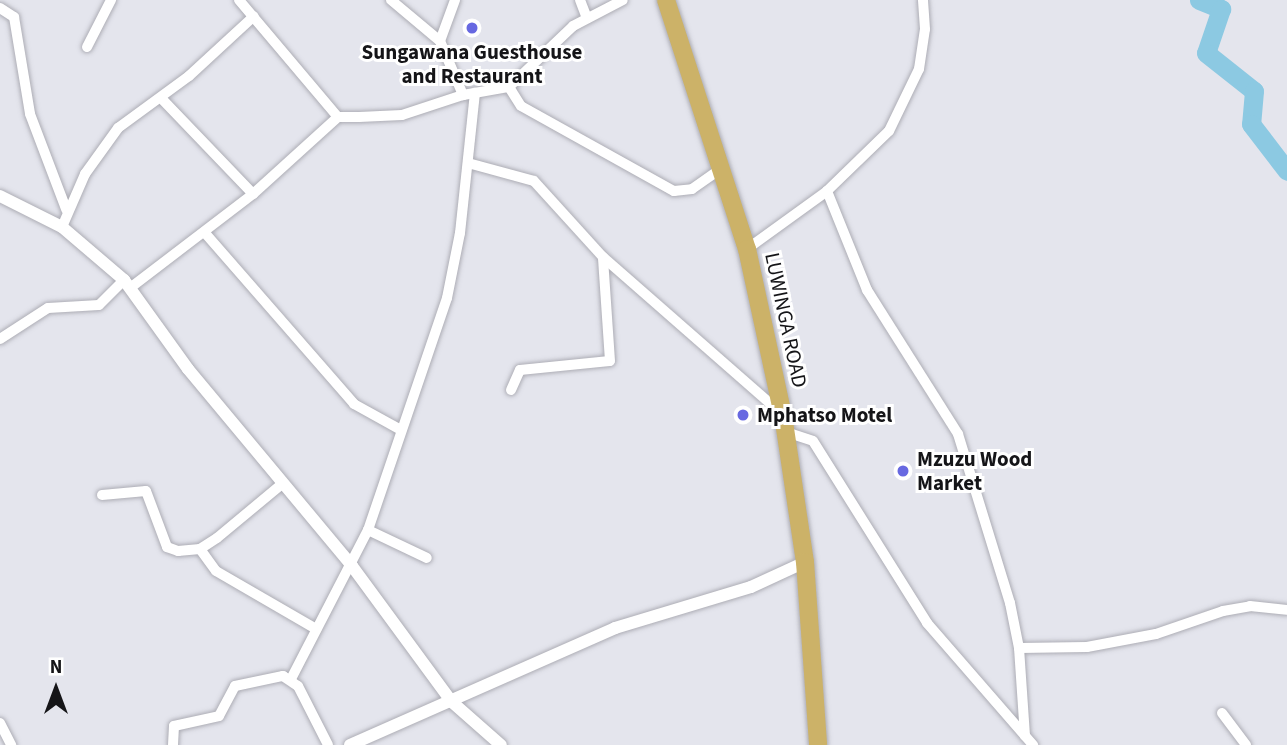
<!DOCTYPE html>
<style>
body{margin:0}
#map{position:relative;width:1287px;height:745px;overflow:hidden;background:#e4e5ed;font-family:"Source Sans 3",sans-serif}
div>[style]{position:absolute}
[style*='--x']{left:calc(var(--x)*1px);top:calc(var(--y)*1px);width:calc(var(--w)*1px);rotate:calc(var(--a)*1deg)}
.river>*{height:19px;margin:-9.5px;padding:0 9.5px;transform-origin:9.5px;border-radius:9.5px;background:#8cc9e2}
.roads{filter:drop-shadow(0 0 2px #adadb5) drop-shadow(0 0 2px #adadb5)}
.minor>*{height:10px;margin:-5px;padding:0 5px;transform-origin:5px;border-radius:5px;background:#fff}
.tertiary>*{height:12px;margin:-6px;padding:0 6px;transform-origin:6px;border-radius:6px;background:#fff}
.trunk>*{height:18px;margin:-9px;padding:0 9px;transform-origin:9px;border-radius:9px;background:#ccb268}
.dots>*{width:19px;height:19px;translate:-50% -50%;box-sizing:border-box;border:4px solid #fff;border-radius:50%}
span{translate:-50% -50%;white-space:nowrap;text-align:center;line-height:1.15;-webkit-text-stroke:6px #fff;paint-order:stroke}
.poi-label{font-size:21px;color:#151518;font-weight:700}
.left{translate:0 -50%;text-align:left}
.street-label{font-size:21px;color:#151518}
.north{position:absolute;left:21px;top:654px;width:70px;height:70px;-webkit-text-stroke:5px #fff;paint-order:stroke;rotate:0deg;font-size:19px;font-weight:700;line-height:28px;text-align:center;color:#151518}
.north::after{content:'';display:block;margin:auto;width:24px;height:32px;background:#151518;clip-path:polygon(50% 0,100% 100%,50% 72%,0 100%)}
</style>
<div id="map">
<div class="river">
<div style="--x:1199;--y:0;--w:24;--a:22"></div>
<div style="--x:1221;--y:9;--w:46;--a:108.8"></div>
<div style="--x:1206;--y:53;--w:61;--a:38.4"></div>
<div style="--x:1254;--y:91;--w:33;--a:95"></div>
<div style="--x:1251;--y:124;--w:59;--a:52.5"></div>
</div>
<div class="roads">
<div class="minor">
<div style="--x:239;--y:0;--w:153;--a:49.8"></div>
<div style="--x:338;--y:117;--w:21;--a:0"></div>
<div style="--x:359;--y:117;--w:43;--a:-2.7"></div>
<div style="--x:402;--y:115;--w:64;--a:-18.2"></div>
<div style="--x:463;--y:95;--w:47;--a:-9.9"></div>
<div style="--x:509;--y:87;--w:88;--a:-43.6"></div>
<div style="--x:573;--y:26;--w:56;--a:-27.5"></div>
<div style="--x:391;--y:0;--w:64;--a:39.9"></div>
<div style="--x:440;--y:41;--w:59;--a:66.9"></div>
<div style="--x:580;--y:0;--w:17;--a:69"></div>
<div style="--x:0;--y:8;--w:17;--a:33"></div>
<div style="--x:14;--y:17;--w:98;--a:80.6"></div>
<div style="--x:30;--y:114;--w:102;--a:69.2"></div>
<div style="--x:440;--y:41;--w:44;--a:-69.9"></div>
<div style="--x:87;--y:47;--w:53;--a:-62.9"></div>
<div style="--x:509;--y:87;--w:22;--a:58"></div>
<div style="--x:521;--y:106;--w:175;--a:29.1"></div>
<div style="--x:674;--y:191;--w:18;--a:-6"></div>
<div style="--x:692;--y:189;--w:38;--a:-35"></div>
<div style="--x:161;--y:98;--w:133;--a:46.2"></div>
<div style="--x:468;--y:163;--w:68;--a:15.3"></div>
<div style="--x:534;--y:181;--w:103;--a:47.8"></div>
<div style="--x:603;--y:257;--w:237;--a:41.2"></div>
<div style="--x:827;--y:191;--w:107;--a:68"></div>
<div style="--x:867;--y:290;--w:170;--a:57.7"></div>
<div style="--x:958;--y:434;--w:177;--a:72.9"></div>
<div style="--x:1010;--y:603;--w:46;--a:78.7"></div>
<div style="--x:1019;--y:648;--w:88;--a:86.1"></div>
<div style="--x:62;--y:227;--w:58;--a:-66.5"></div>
<div style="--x:85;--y:174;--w:57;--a:-54.3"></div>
<div style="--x:118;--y:128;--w:88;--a:-36.2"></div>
<div style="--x:189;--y:76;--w:88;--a:-42.7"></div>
<div style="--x:205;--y:233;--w:227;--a:48.9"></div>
<div style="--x:354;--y:404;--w:54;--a:29"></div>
<div style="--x:747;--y:249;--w:99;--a:-35.9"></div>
<div style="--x:827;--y:191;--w:86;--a:-44.1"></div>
<div style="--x:889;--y:131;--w:69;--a:-64.2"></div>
<div style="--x:919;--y:69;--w:40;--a:-81.5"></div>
<div style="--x:925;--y:29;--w:29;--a:-94"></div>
<div style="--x:130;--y:288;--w:155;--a:-37.4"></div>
<div style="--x:253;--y:194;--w:115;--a:-42.2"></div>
<div style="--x:0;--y:339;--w:57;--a:-32.9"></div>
<div style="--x:48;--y:308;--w:51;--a:-3.4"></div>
<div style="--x:99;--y:305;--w:35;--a:-45"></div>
<div style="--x:511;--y:390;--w:22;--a:-66"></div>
<div style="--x:520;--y:370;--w:90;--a:-5.7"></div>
<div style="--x:610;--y:361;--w:104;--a:-93.9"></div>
<div style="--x:786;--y:432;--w:28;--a:18"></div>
<div style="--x:813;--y:441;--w:215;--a:57.9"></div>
<div style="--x:927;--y:623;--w:162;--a:49"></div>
<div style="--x:102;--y:495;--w:44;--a:-5.2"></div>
<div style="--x:146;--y:491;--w:60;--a:69.4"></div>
<div style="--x:167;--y:547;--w:12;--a:20"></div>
<div style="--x:178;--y:551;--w:22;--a:-5"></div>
<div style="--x:200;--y:549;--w:20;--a:-33"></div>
<div style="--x:217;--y:538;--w:85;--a:-39.7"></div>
<div style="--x:368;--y:530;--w:65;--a:25.4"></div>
<div style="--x:200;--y:549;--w:27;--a:54"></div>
<div style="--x:216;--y:571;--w:116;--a:30.1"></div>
<div style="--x:1019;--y:648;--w:68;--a:-0.8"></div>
<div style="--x:1087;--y:647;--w:70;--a:-10.7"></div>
<div style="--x:1156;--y:634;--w:71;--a:-18.9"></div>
<div style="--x:1223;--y:611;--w:27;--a:-10"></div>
<div style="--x:1250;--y:606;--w:37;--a:6"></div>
<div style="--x:291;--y:679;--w:168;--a:-62.7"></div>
<div style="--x:368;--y:530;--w:245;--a:-71.2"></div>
<div style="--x:447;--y:298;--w:66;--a:-78.7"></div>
<div style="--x:460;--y:233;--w:141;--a:-83.9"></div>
<div style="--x:1222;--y:713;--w:40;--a:53"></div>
<div style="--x:0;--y:723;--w:25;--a:63"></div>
<div style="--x:173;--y:745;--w:19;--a:-87"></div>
<div style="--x:174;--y:726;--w:46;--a:-12.5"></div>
<div style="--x:219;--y:716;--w:34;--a:-62"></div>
<div style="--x:235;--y:686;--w:49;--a:-11.8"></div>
<div style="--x:283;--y:676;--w:18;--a:34"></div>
<div style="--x:298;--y:686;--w:66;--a:63"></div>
</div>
<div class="tertiary">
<div style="--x:0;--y:196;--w:69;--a:26.6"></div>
<div style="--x:62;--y:227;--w:82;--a:40.5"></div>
<div style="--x:124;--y:280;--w:110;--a:54.3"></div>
<div style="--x:188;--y:369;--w:256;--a:50.2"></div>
<div style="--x:352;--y:566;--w:169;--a:53.7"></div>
<div style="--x:452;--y:702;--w:65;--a:41.3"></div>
<div style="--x:350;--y:745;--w:290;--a:-23.8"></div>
<div style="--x:615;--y:628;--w:142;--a:-16.8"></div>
<div style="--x:751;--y:587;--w:60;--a:-24.8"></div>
</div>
<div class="trunk">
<div style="--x:666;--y:0;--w:262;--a:72"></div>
<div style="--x:747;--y:249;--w:170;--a:77.8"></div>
<div style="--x:783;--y:415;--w:149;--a:81.5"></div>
<div style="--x:805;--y:562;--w:183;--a:85.9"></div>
</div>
</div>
<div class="dots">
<div style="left:472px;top:28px;background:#6768e1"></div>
<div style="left:743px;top:415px;background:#6768e1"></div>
<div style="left:903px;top:471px;background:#6768e1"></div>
</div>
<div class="poi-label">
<span style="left:472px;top:64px">Sungawana Guesthouse<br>and Restaurant</span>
<span class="left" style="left:757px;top:415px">Mphatso Motel</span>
<span class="left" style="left:917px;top:471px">Mzuzu Wood<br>Market</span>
</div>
<div class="street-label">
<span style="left:786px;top:320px;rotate:78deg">LUWINGA ROAD</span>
</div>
<div class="north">N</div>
</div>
